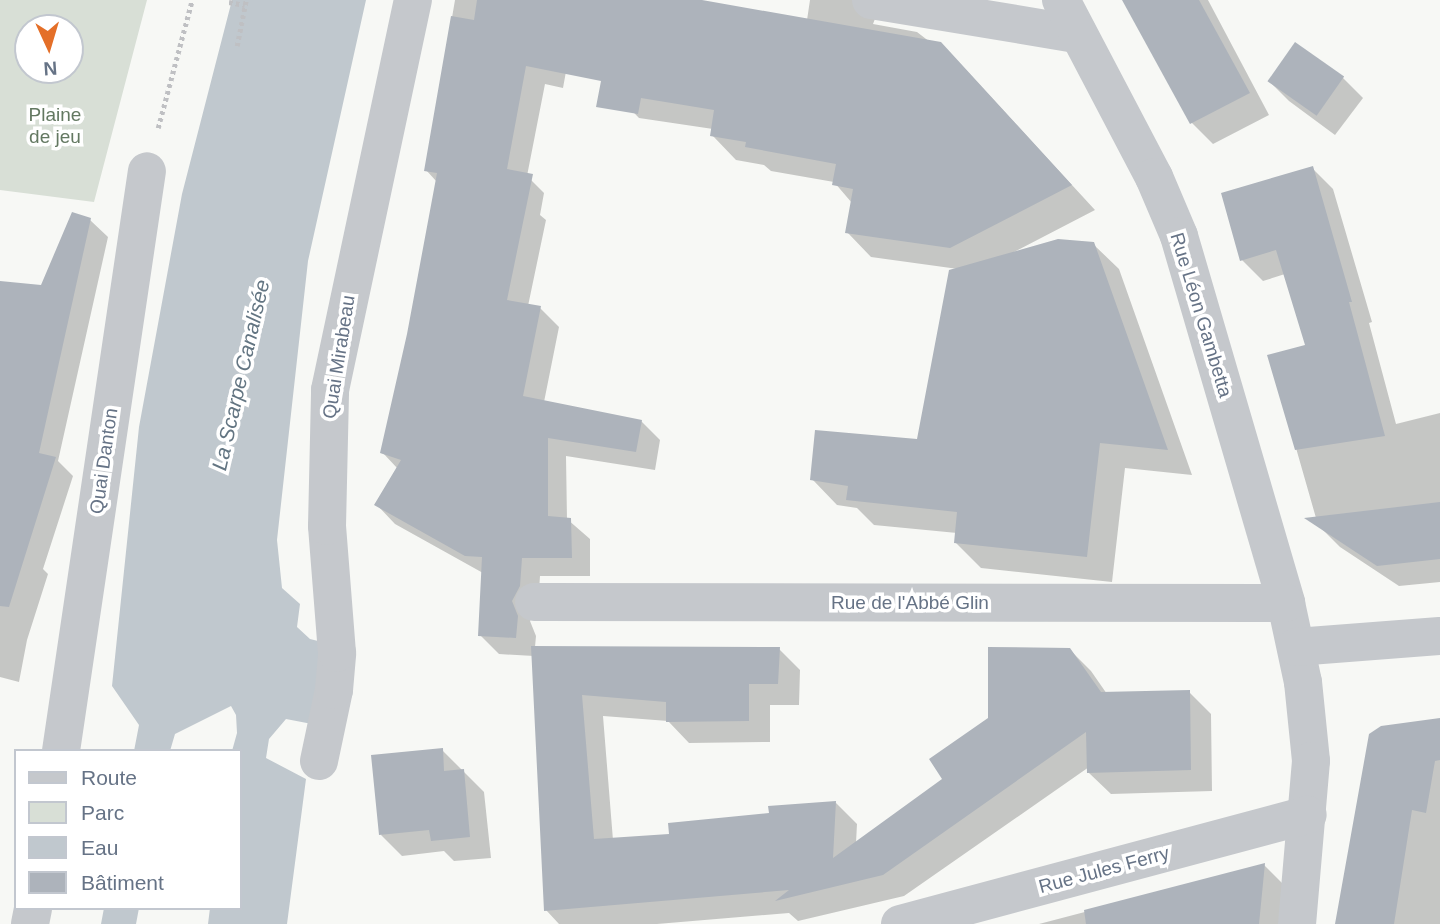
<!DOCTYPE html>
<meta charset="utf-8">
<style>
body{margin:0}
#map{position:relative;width:1440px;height:924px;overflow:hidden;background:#f7f8f5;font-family:Helvetica,sans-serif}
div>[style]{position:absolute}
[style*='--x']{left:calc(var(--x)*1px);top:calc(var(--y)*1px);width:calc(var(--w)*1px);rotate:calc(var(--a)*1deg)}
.green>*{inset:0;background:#d8dfd6}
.water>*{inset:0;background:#c0c8ce}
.shadow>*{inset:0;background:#0003}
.building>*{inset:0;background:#adb3bb;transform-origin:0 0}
.path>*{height:4.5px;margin-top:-2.25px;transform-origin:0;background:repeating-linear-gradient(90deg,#bfc0c3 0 3.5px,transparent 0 7px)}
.minor>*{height:38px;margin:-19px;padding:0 19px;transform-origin:19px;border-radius:19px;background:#c5c8cc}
span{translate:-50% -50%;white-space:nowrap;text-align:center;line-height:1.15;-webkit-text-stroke:7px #fff;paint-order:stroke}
.park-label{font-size:19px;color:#637861}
.street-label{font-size:19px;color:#667386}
.water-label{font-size:21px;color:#637582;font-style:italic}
.legend{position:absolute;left:14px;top:749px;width:228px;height:161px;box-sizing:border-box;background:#fff;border:2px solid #c2c7cf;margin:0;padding:9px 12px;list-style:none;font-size:21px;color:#667386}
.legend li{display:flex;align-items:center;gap:14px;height:35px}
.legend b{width:35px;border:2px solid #c2c7cf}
.north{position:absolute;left:14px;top:14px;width:70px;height:70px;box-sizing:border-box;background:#fff;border:2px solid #c2c7cf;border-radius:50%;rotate:176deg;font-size:19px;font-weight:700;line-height:28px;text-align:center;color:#667386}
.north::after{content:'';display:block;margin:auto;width:24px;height:32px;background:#e46f28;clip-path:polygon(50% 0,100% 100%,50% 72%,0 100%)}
</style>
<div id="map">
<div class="green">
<div style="clip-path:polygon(evenodd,0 0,147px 0,94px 202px,0 190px,0 0,28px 28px,70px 28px,70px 70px,28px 70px,28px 28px)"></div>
</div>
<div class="water">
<div style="clip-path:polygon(232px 0,366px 0,308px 261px,277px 540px,282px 588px,300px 604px,297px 627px,310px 639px,326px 643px,312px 724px,286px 719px,269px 739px,266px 758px,306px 779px,287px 924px,208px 924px,210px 908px,240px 908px,240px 751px,232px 751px,237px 733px,236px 715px,231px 706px,175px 734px,170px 751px,134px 751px,139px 725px,112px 686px,139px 427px,182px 194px)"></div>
<div style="clip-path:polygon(104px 908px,139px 908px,136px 924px,101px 924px)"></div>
</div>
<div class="shadow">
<div style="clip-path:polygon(455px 0,579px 0,563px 88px,545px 84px,527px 176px,544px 193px,540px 215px,546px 220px,528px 306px,540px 308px,559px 327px,544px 402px,641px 421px,660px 440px,655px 470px,566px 456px,567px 519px,590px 539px,590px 576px,540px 576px,538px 606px,530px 621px,536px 636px,535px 647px,779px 649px,800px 670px,799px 705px,770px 705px,770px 742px,689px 743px,668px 721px,603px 716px,613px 840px,671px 836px,836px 803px,857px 824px,856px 843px,945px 779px,990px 719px,1069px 649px,1091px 671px,1107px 694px,1189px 692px,1211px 714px,1212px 791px,1111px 794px,1089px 773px,1089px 767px,904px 896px,798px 921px,789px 913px,657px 924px,559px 924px,546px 910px,534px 656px,499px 654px,480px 635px,483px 573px,395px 524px,377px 505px,398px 469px,382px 452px,409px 334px,437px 182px,426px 170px)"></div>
<div style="clip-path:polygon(633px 0,693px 0,807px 20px,810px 0,951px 0,878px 11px,873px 24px,917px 32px,965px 69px,1095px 210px,1014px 252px,1093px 244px,1119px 269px,1192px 475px,1125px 468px,1112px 582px,981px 568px,956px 543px,957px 533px,874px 525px,857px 508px,837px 505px,812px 479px,918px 441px,958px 269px,871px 257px,847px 232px,852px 203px,834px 182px,771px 171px,764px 165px,736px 160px,712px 135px,713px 129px,639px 118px,615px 93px)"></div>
<div style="clip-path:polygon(1124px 0,1208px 0,1269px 115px,1213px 144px,1192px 123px)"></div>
<div style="clip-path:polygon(1342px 77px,1363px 98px,1335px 135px,1289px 101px,1268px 80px)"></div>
<div style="clip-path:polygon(1312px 168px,1333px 189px,1372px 322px,1369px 323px,1396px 424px,1440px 413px,1440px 582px,1399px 586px,1340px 547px,1318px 525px,1270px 357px,1307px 346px,1285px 274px,1263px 281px,1242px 260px)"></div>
<div style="clip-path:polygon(90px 220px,108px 237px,58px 461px,73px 476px,43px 569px,48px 574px,27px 640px,19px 682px,0 677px,0 283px,42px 287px)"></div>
<div style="clip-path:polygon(1440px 721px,1440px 924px,1339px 924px)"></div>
<div style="clip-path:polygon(442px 750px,484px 792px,491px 858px,454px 861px,444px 851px,402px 856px,381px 835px)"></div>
<div style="clip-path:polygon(1264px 865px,1299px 900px,1297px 924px,1039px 924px)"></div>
</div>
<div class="building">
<div style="clip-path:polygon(477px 0,702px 0,941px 42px,1072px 185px,950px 248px,845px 233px,853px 189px,832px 185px,836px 164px,745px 147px,746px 142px,710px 136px,714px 110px,641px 98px,638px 114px,596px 107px,601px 81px,526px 66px,507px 169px,533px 174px,507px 300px,541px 306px,523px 396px,642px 420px,636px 452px,548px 438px,548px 516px,571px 518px,572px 558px,522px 558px,520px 586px,512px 601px,518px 616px,516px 638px,478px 636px,482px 557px,465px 556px,374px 505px,401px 460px,380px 453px,407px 334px,437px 173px,424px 171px,451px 16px,474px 20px)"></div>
<div style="clip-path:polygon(1122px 0,1199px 0,1250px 93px,1190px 124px)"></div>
<div style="left:1295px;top:42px;width:60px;height:48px;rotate:35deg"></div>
<div style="clip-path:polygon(1313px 166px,1352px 302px,1349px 302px,1385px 436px,1295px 450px,1267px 355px,1305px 345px,1276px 250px,1240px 261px,1221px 193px)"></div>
<div style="clip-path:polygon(72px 212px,91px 218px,39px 453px,56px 457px,9px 607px,0 606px,0 281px,41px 285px)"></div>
<div style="clip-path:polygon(1058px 239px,1094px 242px,1168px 450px,1100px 443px,1087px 557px,954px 543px,957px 512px,846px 500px,848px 486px,810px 480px,815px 430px,917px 439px,949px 270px)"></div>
<div style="clip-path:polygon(1440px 502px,1440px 559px,1377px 566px,1304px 518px)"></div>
<div style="clip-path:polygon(531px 646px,780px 647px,778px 684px,749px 684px,749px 721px,666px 722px,666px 702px,582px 695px,594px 839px,669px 834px,668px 823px,769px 813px,768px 806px,836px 801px,833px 858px,942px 779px,929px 759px,988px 718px,988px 647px,1070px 648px,1101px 692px,1190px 690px,1191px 770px,1087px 773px,1086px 732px,883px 875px,775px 901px,789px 890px,544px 911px)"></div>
<div style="clip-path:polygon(1440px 718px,1440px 760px,1435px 761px,1426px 813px,1412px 810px,1394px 924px,1335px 924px,1369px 734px,1381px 726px)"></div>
<div style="clip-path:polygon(443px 748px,444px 771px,464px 769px,470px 837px,431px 841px,429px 830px,379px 835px,371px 755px)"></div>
<div style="clip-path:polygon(1265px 863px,1259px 924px,1086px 924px,1084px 910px)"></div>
</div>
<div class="path">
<div style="--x:229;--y:2;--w:16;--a:11"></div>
<div style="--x:237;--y:46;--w:47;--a:-78.9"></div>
<div style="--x:158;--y:128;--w:132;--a:-75.1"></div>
</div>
<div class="minor">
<div style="--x:871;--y:0;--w:209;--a:9.4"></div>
<div style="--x:1061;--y:0;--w:200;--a:62.3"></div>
<div style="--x:1154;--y:177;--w:64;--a:67"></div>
<div style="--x:1179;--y:236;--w:382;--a:73.7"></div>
<div style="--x:1286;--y:603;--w:81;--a:77.9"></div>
<div style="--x:1303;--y:682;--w:79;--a:84.2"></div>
<div style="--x:1311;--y:761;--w:164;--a:94.9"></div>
<div style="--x:534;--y:602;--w:752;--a:0.08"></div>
<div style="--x:1296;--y:647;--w:144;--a:-4.4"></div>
<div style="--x:61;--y:751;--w:586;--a:-81.57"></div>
<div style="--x:319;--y:761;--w:73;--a:-78.1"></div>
<div style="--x:334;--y:690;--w:37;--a:-85"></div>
<div style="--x:337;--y:653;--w:127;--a:-94.5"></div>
<div style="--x:327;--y:526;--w:136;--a:-88.7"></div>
<div style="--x:330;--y:390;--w:399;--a:-78"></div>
<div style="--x:30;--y:924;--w:16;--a:-79"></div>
<div style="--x:900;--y:924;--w:422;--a:-15"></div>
</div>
<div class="park-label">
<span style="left:55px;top:126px">Plaine<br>de jeu</span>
</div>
<div class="street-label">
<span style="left:1201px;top:315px;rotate:73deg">Rue Léon Gambetta</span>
<span style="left:339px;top:357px;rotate:-81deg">Quai Mirabeau</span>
<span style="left:104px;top:461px;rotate:-82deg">Quai Danton</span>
<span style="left:910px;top:603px">Rue de l'Abbé Glin</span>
<span style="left:1104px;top:870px;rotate:-15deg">Rue Jules Ferry</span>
</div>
<div class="water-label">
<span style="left:241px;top:375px;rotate:-77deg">La Scarpe Canalisée</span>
</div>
<ul class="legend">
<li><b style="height:9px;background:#c5c8cc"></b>Route</li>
<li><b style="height:19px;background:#d8dfd6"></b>Parc</li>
<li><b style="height:19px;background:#c0c8ce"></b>Eau</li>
<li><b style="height:19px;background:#adb3bb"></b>Bâtiment</li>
</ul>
<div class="north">N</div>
</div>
